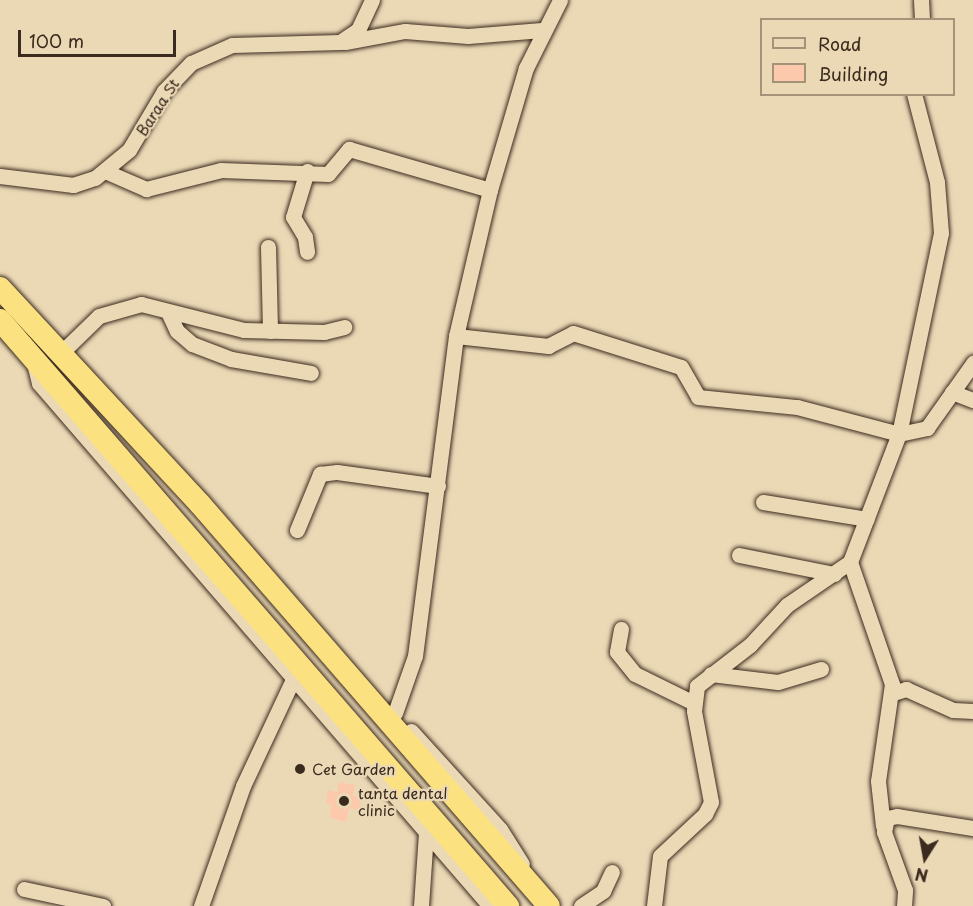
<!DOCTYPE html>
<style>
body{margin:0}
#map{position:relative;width:973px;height:906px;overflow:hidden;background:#ebd9b6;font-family:"Playpen Sans",sans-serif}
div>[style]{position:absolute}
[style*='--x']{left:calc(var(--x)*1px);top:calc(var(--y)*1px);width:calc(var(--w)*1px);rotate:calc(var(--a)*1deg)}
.building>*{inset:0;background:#fdc9ad}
.roads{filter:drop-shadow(0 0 2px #3b2a1e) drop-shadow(0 0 2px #3b2a1e)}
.minor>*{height:15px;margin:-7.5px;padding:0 7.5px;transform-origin:7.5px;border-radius:7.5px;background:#ebd9b6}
.highway>*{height:22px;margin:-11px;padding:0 11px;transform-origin:11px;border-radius:11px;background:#fbe180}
.dots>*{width:16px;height:16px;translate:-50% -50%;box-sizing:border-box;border:3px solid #ebd9b6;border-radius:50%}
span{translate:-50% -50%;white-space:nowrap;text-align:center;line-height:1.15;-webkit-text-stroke:4.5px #ebd9b6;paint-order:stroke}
.street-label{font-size:15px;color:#3b2a1e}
.poi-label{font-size:15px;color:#3b2a1e}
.left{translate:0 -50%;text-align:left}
.legend{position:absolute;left:760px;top:18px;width:195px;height:78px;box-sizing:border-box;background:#ebd9b6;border:2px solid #a59379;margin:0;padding:8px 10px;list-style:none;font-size:18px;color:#3b2a1e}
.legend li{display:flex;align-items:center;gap:12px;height:30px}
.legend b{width:30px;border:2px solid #a59379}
.north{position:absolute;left:895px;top:828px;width:60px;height:60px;-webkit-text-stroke:4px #ebd9b6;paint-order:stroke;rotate:191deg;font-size:16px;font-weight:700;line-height:24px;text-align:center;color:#3b2a1e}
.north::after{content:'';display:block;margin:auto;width:21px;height:27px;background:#3b2a1e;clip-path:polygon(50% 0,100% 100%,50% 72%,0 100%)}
.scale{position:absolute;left:18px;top:30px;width:158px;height:27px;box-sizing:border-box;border:3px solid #3b2a1e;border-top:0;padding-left:8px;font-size:18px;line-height:21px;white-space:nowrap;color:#3b2a1e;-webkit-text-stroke:4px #ebd9b6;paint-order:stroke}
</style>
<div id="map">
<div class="building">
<div style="clip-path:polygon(339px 782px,355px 785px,353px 796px,362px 798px,359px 810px,349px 808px,346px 822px,329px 818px,332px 805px,326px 803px,328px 790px,337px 792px)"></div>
</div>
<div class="roads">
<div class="minor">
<div style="--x:921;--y:0;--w:20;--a:87"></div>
<div style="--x:345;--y:42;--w:61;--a:-10.4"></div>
<div style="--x:405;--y:31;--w:63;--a:4.5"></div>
<div style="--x:468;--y:36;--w:74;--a:-4.6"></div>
<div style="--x:307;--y:171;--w:48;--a:106.9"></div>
<div style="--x:293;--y:217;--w:23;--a:59"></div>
<div style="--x:305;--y:237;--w:15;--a:82"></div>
<div style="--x:107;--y:172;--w:43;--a:23.6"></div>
<div style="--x:146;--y:189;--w:77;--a:-14.2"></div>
<div style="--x:221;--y:170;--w:107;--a:2.1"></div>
<div style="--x:328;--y:174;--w:33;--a:-50"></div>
<div style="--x:349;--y:149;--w:147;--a:16.2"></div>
<div style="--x:0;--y:176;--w:74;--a:7"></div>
<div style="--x:73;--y:185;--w:23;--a:-18"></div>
<div style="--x:95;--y:178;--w:44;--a:-39.5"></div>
<div style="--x:129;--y:150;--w:69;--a:-59.3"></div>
<div style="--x:164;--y:91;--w:39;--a:-46"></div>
<div style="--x:191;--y:63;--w:45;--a:-23.7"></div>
<div style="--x:232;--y:45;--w:108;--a:-1.6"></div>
<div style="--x:340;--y:42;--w:22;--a:-34"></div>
<div style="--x:358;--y:30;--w:33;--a:-65"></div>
<div style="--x:268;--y:247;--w:84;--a:88.6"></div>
<div style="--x:169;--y:314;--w:19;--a:65"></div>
<div style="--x:177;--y:331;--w:20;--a:41"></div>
<div style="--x:192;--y:344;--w:42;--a:21"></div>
<div style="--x:231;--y:359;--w:81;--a:9.9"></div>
<div style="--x:456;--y:336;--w:93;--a:6.2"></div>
<div style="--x:548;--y:346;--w:28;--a:-27"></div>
<div style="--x:573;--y:333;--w:113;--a:17.5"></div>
<div style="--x:681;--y:367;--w:34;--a:60"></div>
<div style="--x:698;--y:397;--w:100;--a:5.8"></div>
<div style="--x:797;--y:407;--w:106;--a:14.8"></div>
<div style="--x:899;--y:434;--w:29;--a:-12"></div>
<div style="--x:927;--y:428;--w:80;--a:-54.7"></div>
<div style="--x:63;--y:351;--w:50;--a:-44.2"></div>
<div style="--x:99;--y:316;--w:44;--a:-15.9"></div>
<div style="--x:141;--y:304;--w:106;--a:14.2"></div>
<div style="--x:244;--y:330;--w:80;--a:1.4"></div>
<div style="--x:324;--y:332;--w:21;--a:-14"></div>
<div style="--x:34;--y:363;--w:21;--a:76"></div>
<div style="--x:39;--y:383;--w:691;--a:49.23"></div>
<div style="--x:952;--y:392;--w:22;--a:21"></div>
<div style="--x:763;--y:502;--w:105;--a:9.3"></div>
<div style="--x:297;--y:530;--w:61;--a:-67.7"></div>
<div style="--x:320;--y:474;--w:17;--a:-7"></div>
<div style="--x:337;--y:472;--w:102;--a:7.9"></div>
<div style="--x:739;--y:555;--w:97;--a:11.3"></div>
<div style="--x:850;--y:562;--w:129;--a:71"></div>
<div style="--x:892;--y:684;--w:98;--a:98.2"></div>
<div style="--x:878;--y:781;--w:45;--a:83.7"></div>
<div style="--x:621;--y:629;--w:23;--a:100"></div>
<div style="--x:617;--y:652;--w:28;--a:51"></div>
<div style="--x:635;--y:674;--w:66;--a:26.2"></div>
<div style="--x:711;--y:674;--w:67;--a:6.8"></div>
<div style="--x:778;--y:682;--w:45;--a:-16.8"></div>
<div style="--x:893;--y:693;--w:14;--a:-17"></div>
<div style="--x:906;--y:689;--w:51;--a:24.1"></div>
<div style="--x:953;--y:710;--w:20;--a:3"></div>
<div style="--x:395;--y:713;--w:60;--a:-70.7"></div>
<div style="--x:415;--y:656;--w:323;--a:-82.7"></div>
<div style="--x:456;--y:336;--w:150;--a:-76.9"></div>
<div style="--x:490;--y:190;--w:127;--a:-73.6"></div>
<div style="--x:526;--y:68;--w:76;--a:-63.4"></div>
<div style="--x:411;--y:731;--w:132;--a:47.8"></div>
<div style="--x:500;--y:829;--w:41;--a:57.8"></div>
<div style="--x:24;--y:889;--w:81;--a:12.1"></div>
<div style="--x:201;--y:906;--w:127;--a:-70.7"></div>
<div style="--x:243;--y:786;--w:120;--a:-64.9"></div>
<div style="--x:421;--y:906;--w:74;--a:-86.1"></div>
<div style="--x:581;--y:906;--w:27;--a:-34"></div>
<div style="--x:603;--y:891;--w:21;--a:-65"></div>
<div style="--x:654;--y:906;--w:50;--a:-83.2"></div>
<div style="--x:660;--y:856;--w:62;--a:-43"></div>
<div style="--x:705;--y:814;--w:13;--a:-63"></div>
<div style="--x:711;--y:802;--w:93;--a:-100.6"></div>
<div style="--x:694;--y:711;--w:25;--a:-83"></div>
<div style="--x:697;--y:686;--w:67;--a:-37.7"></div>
<div style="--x:750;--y:645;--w:54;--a:-47.2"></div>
<div style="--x:787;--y:605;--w:76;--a:-34.3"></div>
<div style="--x:850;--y:562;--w:137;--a:-69.1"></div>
<div style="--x:899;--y:434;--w:205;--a:-78.2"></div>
<div style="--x:941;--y:233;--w:51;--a:-94.5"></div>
<div style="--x:937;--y:182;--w:91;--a:-104.6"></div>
<div style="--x:904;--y:906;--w:16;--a:-86"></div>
<div style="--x:905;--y:890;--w:62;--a:-109.9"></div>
<div style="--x:884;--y:832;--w:14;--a:-78"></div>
<div style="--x:887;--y:818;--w:10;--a:-11"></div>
<div style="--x:897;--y:816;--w:77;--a:9"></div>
</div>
<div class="highway">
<div style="--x:0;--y:288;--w:294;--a:47.2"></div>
<div style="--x:200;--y:504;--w:532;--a:49.04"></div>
<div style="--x:0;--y:320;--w:776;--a:49.08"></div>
</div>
</div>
<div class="dots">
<div style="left:300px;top:769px;background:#3b2a1e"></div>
<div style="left:344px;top:801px;background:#3b2a1e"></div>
</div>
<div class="street-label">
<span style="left:157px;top:107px;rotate:-57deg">Baraa St</span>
</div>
<div class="poi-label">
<span class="left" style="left:312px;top:769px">Cet Garden</span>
<span class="left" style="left:358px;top:801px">tanta dental<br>clinic</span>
</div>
<ul class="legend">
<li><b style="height:8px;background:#ebd9b6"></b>Road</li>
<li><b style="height:16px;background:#fdc9ad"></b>Building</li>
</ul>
<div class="north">N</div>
<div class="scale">100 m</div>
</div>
